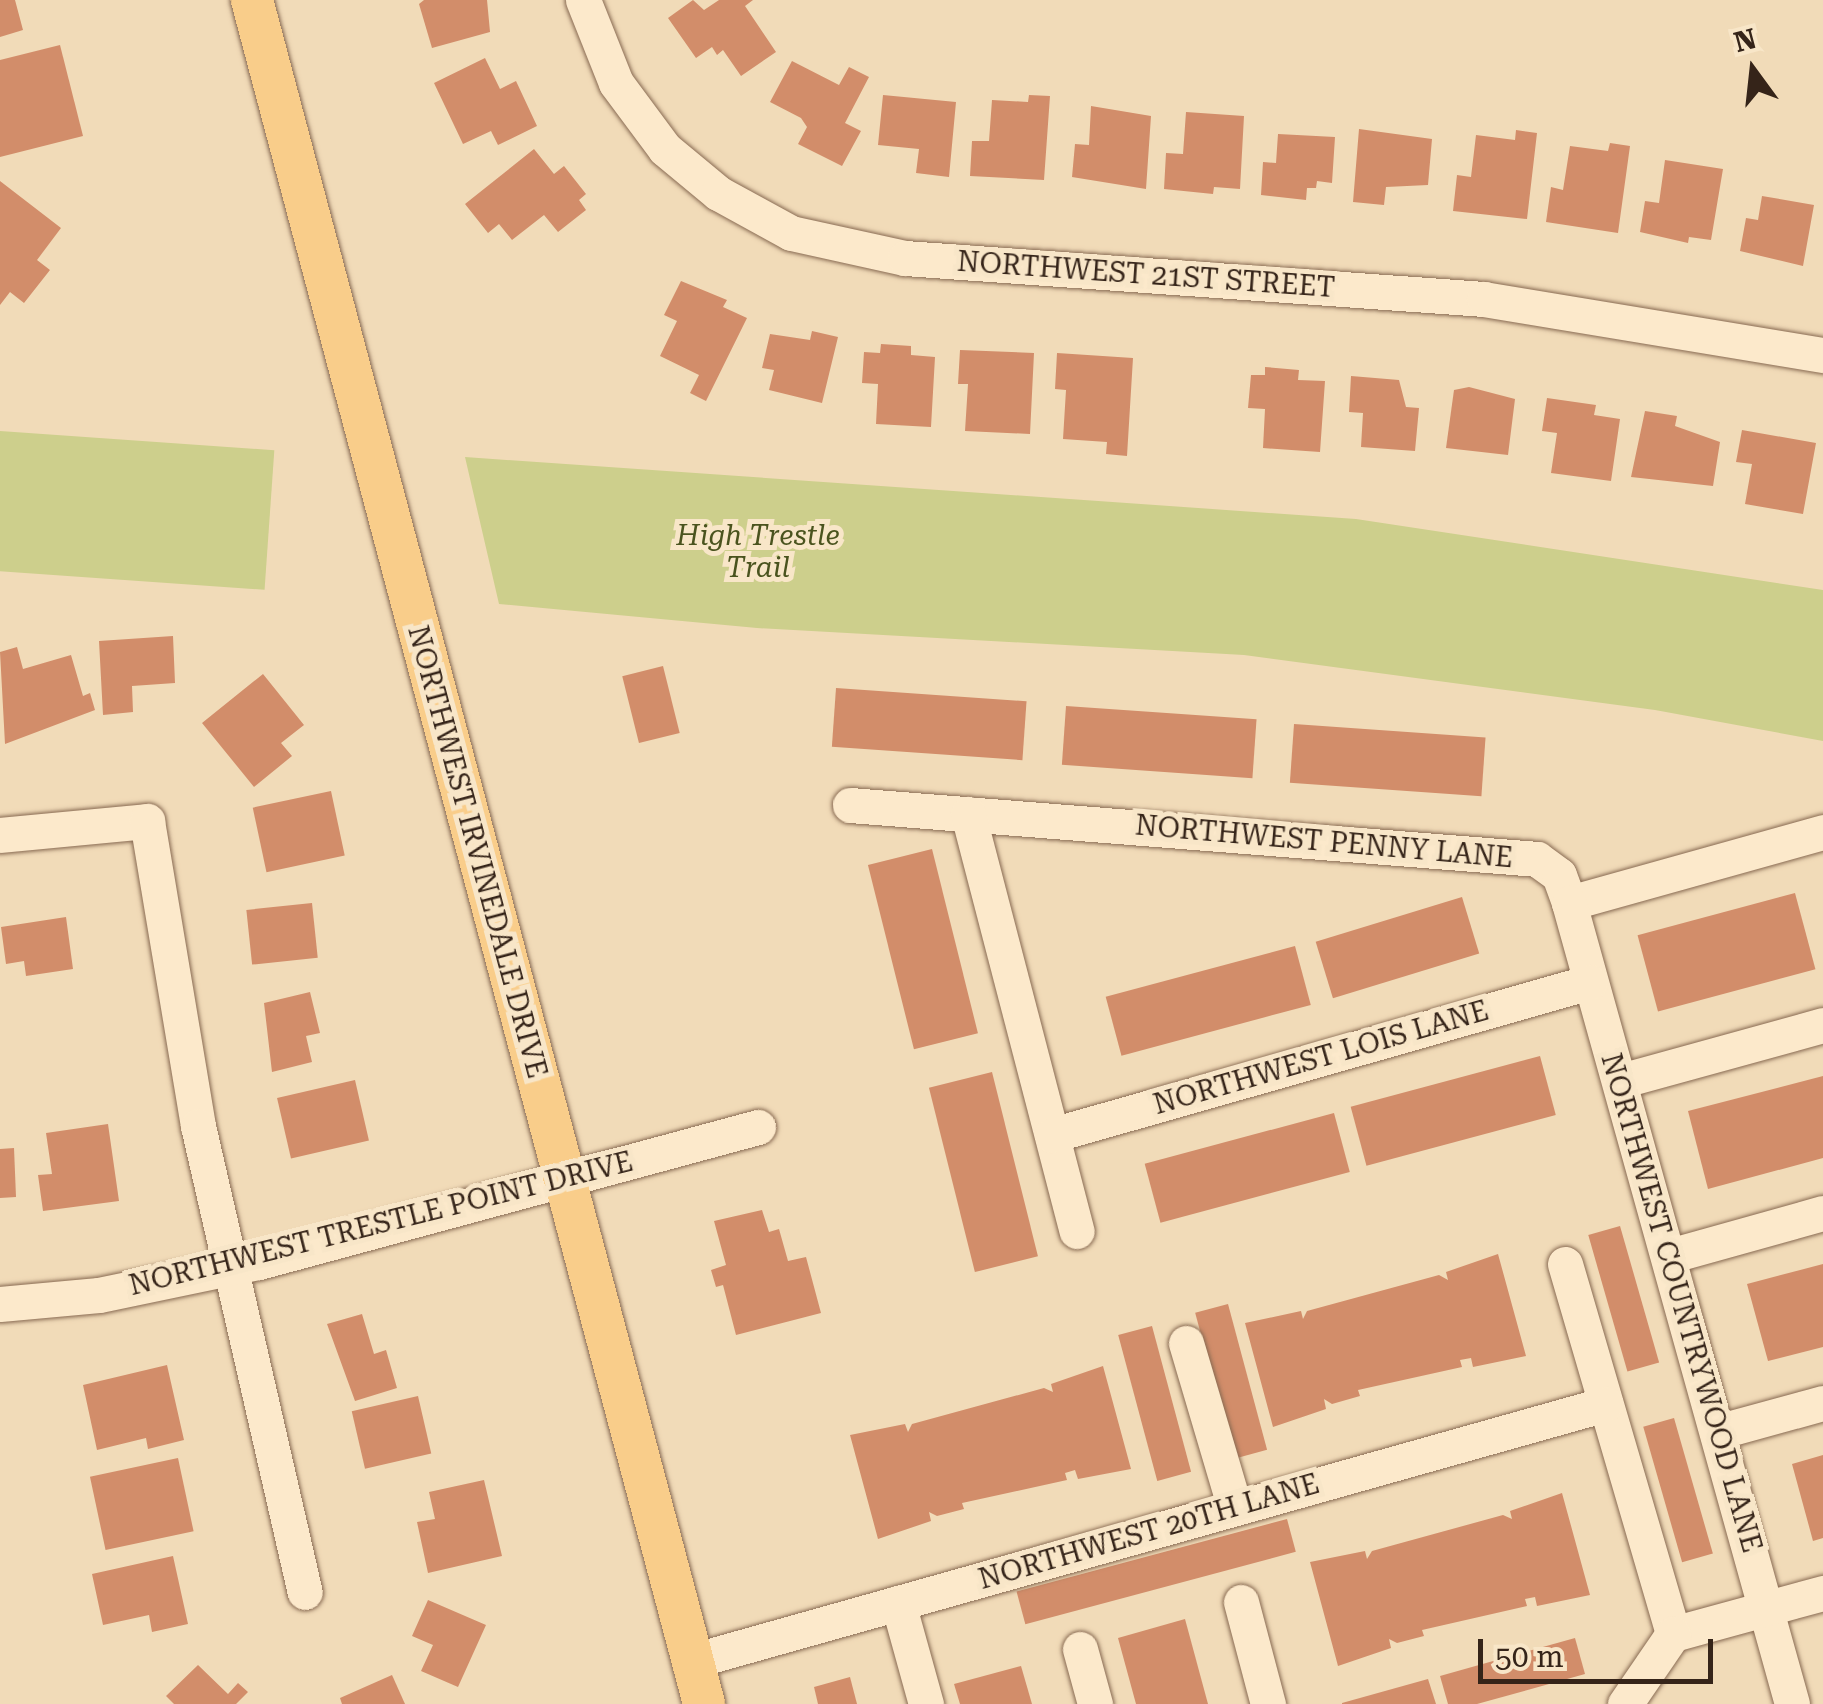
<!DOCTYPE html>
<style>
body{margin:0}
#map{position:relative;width:1823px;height:1704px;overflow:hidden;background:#f1dbb8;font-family:"Roboto Serif",serif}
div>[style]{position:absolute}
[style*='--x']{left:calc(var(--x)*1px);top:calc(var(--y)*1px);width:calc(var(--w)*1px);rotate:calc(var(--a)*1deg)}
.green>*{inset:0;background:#cdcf8c;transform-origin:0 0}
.building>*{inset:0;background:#d28d6a;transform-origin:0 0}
.roads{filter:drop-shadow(0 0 2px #886a52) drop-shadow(0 0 2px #886a52)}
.minor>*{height:35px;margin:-17.5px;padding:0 17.5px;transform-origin:17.5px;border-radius:17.5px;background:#fce9cb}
.major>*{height:42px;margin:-21px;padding:0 21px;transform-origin:21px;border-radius:21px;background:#f9cd8a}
span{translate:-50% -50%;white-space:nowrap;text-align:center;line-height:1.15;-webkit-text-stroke:10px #f8e6c8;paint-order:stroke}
.street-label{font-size:28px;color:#352419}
.park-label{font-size:28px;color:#4a531e;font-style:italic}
.north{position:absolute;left:1703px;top:20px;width:100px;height:100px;-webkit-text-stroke:8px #f8e6c8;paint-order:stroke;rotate:345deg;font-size:28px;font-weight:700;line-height:40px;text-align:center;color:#352419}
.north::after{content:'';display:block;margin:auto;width:35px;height:45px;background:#352419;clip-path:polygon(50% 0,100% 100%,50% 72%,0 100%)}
.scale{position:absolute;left:1478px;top:1639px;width:235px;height:45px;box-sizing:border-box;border:5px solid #352419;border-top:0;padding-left:12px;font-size:30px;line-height:35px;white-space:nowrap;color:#352419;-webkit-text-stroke:8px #f8e6c8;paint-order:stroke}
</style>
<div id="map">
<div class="green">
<div style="left:0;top:431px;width:275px;height:140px;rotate:4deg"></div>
<div style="clip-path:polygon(465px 457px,1356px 519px,1823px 590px,1823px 741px,1655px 710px,1244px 655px,757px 628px,499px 604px)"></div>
</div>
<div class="building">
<div style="clip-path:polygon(0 0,15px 0,23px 30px,0 37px)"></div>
<div style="clip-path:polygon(424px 0,487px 0,490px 32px,432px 48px,419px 4px)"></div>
<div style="clip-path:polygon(693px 0,704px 10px,719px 0,753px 0,745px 6px,776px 52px,741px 76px,723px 50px,717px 55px,712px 47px,696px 58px,668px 18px)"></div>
<div style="clip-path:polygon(60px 45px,83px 136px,0 157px,0 60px)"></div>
<div style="clip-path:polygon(485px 58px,500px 89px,516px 81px,537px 126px,498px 145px,491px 131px,463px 144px,434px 83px)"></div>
<div style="clip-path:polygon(792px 61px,839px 85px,849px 67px,869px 77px,845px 123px,861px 131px,842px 166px,798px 144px,807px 127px,801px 118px,770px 102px)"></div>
<div style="clip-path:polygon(883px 95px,956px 102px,949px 177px,916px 173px,919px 149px,878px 145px)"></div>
<div style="clip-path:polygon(1029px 95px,1050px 96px,1044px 180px,970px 176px,972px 141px,989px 141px,992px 100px,1028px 102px)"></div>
<div style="clip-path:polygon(1091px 106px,1151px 116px,1146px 189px,1072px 177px,1075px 144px,1089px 145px)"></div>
<div style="clip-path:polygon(1186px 112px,1244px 116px,1240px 189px,1214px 187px,1213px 194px,1164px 189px,1166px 153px,1183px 154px)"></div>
<div style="clip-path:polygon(1359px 129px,1432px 139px,1428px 185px,1386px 187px,1384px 205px,1353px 202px)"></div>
<div style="clip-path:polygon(1516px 130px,1537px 133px,1527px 219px,1453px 211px,1457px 175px,1471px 177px,1476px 135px,1515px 140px)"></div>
<div style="clip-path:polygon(1278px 134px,1335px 137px,1332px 183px,1317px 181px,1316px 188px,1307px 188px,1306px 200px,1261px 195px,1263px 162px,1276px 163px)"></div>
<div style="clip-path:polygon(1610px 143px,1630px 146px,1618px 233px,1546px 222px,1551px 187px,1563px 190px,1570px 146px,1608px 151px)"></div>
<div style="clip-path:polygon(534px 149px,554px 174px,564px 166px,586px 194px,579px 200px,586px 210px,558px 232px,544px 215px,512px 240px,499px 224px,488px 233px,465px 204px)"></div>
<div style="clip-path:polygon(1665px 160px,1723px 169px,1711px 240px,1689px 237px,1688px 243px,1640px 232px,1645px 201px,1659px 203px)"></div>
<div style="clip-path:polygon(0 181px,61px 228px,37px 260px,50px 270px,24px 303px,10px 292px,0 305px)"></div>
<div style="clip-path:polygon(1762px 196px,1814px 205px,1803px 266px,1740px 251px,1746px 218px,1758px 220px)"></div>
<div style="clip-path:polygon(681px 281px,727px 300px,723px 307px,747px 318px,706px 401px,690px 393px,699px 375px,660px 356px,677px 321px,664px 315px)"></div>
<div style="clip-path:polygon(812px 331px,838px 337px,822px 403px,769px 390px,774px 370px,762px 368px,770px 334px,810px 340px)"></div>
<div style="clip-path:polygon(881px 344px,911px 346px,911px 355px,935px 357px,931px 427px,876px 424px,878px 384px,862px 383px,864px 352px,880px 353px)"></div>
<div style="clip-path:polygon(960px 350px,1034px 353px,1030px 434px,965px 431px,968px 384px,958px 384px)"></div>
<div style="clip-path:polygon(1057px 353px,1133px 358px,1127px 456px,1106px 454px,1107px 442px,1063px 439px,1066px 390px,1055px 389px)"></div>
<div style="clip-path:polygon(1265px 367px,1299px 370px,1298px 380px,1325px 381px,1320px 452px,1263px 448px,1265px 409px,1248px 408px,1251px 375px,1265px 375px)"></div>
<div style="clip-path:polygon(1351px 376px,1399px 380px,1406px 407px,1419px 408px,1415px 451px,1361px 447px,1363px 413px,1349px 412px)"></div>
<div style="clip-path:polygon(1469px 387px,1515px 399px,1508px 455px,1446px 448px,1454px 390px)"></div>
<div style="clip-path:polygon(1547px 398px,1596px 405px,1594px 415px,1620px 419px,1611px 481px,1551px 473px,1557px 433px,1542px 431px)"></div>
<div style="clip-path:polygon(1645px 411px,1677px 416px,1675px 426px,1720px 442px,1713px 486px,1631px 477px)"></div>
<div style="clip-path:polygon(1742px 430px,1816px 443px,1803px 514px,1745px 504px,1752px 464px,1736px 462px)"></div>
<div style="clip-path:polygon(173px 636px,175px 683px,132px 686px,133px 712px,103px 715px,99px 641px)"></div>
<div style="clip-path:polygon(17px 647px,23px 669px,71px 655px,83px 696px,90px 693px,95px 710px,5px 744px,0 652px)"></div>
<div style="left:663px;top:666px;width:69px;height:42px;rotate:76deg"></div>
<div style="clip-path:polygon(263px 674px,304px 725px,281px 743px,292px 756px,254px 787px,202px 723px)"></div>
<div style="left:836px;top:688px;width:191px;height:59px;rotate:4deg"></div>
<div style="left:1066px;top:706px;width:191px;height:59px;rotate:4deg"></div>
<div style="left:1294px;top:724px;width:192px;height:59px;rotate:4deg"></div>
<div style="left:331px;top:791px;width:66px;height:80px;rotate:78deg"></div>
<div style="left:932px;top:849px;width:190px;height:66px;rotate:76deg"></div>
<div style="left:1795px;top:893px;width:79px;height:163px;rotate:75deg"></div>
<div style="left:1462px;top:897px;width:59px;height:153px;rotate:73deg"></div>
<div style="left:312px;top:903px;width:55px;height:66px;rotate:84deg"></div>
<div style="clip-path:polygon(66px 917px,73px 969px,26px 976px,24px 961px,6px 964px,1px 927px)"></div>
<div style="left:1295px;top:946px;width:61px;height:196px;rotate:75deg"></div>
<div style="clip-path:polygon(310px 992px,320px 1033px,306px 1036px,312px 1062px,272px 1072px,264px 1003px)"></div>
<div style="left:1540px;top:1056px;width:61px;height:196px;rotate:75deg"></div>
<div style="left:992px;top:1072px;width:190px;height:65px;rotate:76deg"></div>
<div style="clip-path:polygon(1823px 1076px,1823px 1158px,1708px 1189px,1688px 1111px)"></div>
<div style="left:355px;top:1080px;width:62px;height:80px;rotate:77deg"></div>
<div style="left:1334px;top:1113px;width:61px;height:196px;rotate:75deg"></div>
<div style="clip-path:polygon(108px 1124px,119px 1201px,43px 1211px,38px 1175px,52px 1174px,46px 1133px)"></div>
<div style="clip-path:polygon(14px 1148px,16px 1197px,0 1198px,0 1149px)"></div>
<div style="clip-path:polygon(762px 1210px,769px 1232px,779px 1229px,788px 1261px,806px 1257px,821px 1313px,736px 1335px,723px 1285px,716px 1287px,711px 1270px,726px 1265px,714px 1221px)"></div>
<div style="left:1620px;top:1226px;width:142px;height:33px;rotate:74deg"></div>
<div style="clip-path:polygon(1498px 1254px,1526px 1356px,1473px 1367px,1471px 1358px,1460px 1360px,1462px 1367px,1358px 1390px,1360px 1396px,1332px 1404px,1324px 1399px,1326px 1409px,1273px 1427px,1245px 1323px,1301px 1311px,1303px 1319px,1307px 1311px,1439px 1275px,1448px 1280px,1446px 1272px)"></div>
<div style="clip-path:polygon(1823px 1264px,1823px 1347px,1768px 1361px,1747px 1284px)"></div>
<div style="left:1228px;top:1304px;width:151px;height:34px;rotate:75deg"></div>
<div style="clip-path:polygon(362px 1314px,374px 1354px,386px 1350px,397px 1388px,355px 1401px,327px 1324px)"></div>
<div style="left:1152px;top:1326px;width:151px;height:35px;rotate:75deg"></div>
<div style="clip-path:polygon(167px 1365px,184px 1440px,148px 1449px,146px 1438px,97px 1450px,83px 1385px)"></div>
<div style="clip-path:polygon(1103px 1366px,1131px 1469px,1078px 1479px,1075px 1470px,1065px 1473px,1067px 1480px,962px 1503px,964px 1509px,937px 1516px,929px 1512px,931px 1521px,878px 1539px,850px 1435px,905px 1424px,908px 1432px,912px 1424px,1044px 1388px,1053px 1392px,1051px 1384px)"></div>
<div style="left:418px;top:1396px;width:59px;height:68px;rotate:77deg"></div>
<div style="left:1674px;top:1418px;width:141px;height:32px;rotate:74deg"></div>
<div style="clip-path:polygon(1823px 1455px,1823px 1538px,1813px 1541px,1792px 1464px)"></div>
<div style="left:178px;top:1458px;width:75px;height:90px;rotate:78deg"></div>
<div style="clip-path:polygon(484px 1480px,502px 1556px,428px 1573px,417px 1522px,435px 1519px,429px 1492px)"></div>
<div style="clip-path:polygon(1562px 1493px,1590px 1595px,1537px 1606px,1535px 1597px,1525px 1599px,1527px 1606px,1422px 1630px,1424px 1636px,1397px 1643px,1389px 1639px,1391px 1648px,1338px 1666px,1310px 1562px,1365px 1551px,1367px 1559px,1372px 1551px,1503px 1515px,1512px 1519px,1510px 1511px)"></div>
<div style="left:1287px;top:1519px;width:34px;height:280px;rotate:75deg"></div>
<div style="clip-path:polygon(173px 1556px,188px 1624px,152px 1632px,149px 1615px,103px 1625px,92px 1574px)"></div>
<div style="clip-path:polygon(428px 1600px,486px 1625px,458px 1687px,421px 1671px,433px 1645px,412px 1636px)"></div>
<div style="clip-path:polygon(1185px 1619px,1208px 1704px,1136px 1704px,1118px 1638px)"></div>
<div style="clip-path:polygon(1575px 1638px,1585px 1674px,1477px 1704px,1448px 1704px,1440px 1676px)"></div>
<div style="clip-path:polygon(198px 1665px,228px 1694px,238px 1683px,248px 1692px,236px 1704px,174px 1704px,166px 1696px)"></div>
<div style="clip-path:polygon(1021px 1666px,1032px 1704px,960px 1704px,954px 1684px)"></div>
<div style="clip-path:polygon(392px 1675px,405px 1704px,342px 1704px,340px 1698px)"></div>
<div style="clip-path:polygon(850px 1677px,857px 1704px,818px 1704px,814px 1687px)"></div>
<div style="clip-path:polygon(1428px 1679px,1436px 1704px,1342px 1704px,1342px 1703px)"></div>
</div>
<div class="roads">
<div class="minor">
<div style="--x:583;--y:0;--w:89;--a:68.3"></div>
<div style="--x:616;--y:83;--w:82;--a:53.4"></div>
<div style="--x:665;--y:149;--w:69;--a:39.7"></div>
<div style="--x:718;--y:193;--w:83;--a:28.7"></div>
<div style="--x:791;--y:233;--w:117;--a:12.4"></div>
<div style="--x:905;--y:258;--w:580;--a:4.05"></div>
<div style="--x:1484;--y:299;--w:344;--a:9.4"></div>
<div style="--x:850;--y:805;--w:689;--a:4.49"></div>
<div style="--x:1537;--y:859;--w:27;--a:36"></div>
<div style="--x:1559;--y:875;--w:30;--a:70"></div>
<div style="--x:1569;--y:903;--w:264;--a:-15.6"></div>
<div style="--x:968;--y:814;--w:431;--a:75.4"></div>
<div style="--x:0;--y:835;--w:148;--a:-5.4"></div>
<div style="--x:147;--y:821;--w:309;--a:80.5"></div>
<div style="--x:198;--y:1126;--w:478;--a:77.1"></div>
<div style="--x:1569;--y:903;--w:831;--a:74.44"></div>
<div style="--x:1620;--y:1081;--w:211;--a:-15.4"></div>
<div style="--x:1052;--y:1135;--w:559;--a:-15.88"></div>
<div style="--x:1669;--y:1256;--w:160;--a:-15.6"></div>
<div style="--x:1565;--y:1264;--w:385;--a:73.7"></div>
<div style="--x:1673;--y:1634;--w:156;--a:-15.3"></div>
<div style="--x:0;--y:1304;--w:99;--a:-5.2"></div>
<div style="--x:99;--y:1295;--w:163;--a:-11.7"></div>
<div style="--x:259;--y:1262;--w:517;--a:-15.14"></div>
<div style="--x:1186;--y:1343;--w:172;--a:73.5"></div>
<div style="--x:1717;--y:1432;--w:110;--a:-15.3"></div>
<div style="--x:1241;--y:1602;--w:106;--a:75.2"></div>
<div style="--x:898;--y:1603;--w:105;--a:74.5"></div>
<div style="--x:1080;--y:1649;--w:57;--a:74.7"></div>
<div style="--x:692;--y:1661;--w:949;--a:-15.71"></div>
<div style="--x:1625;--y:1704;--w:85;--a:-55.6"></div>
</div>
<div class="major">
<div style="--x:252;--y:0;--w:1763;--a:75.14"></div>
</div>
</div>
<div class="street-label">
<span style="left:1146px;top:275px;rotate:4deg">NORTHWEST 21ST STREET</span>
<span style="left:1324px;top:842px;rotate:5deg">NORTHWEST PENNY LANE</span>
<span style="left:477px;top:852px;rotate:75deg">NORTHWEST IRVINEDALE DRIVE</span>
<span style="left:1321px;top:1058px;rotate:-16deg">NORTHWEST LOIS LANE</span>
<span style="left:381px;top:1224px;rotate:-14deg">NORTHWEST TRESTLE POINT DRIVE</span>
<span style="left:1681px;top:1303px;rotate:74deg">NORTHWEST COUNTRYWOOD LANE</span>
<span style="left:1149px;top:1532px;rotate:-16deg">NORTHWEST 20TH LANE</span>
</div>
<div class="park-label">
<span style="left:758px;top:552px">High Trestle<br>Trail</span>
</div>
<div class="north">N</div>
<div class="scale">50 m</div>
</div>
